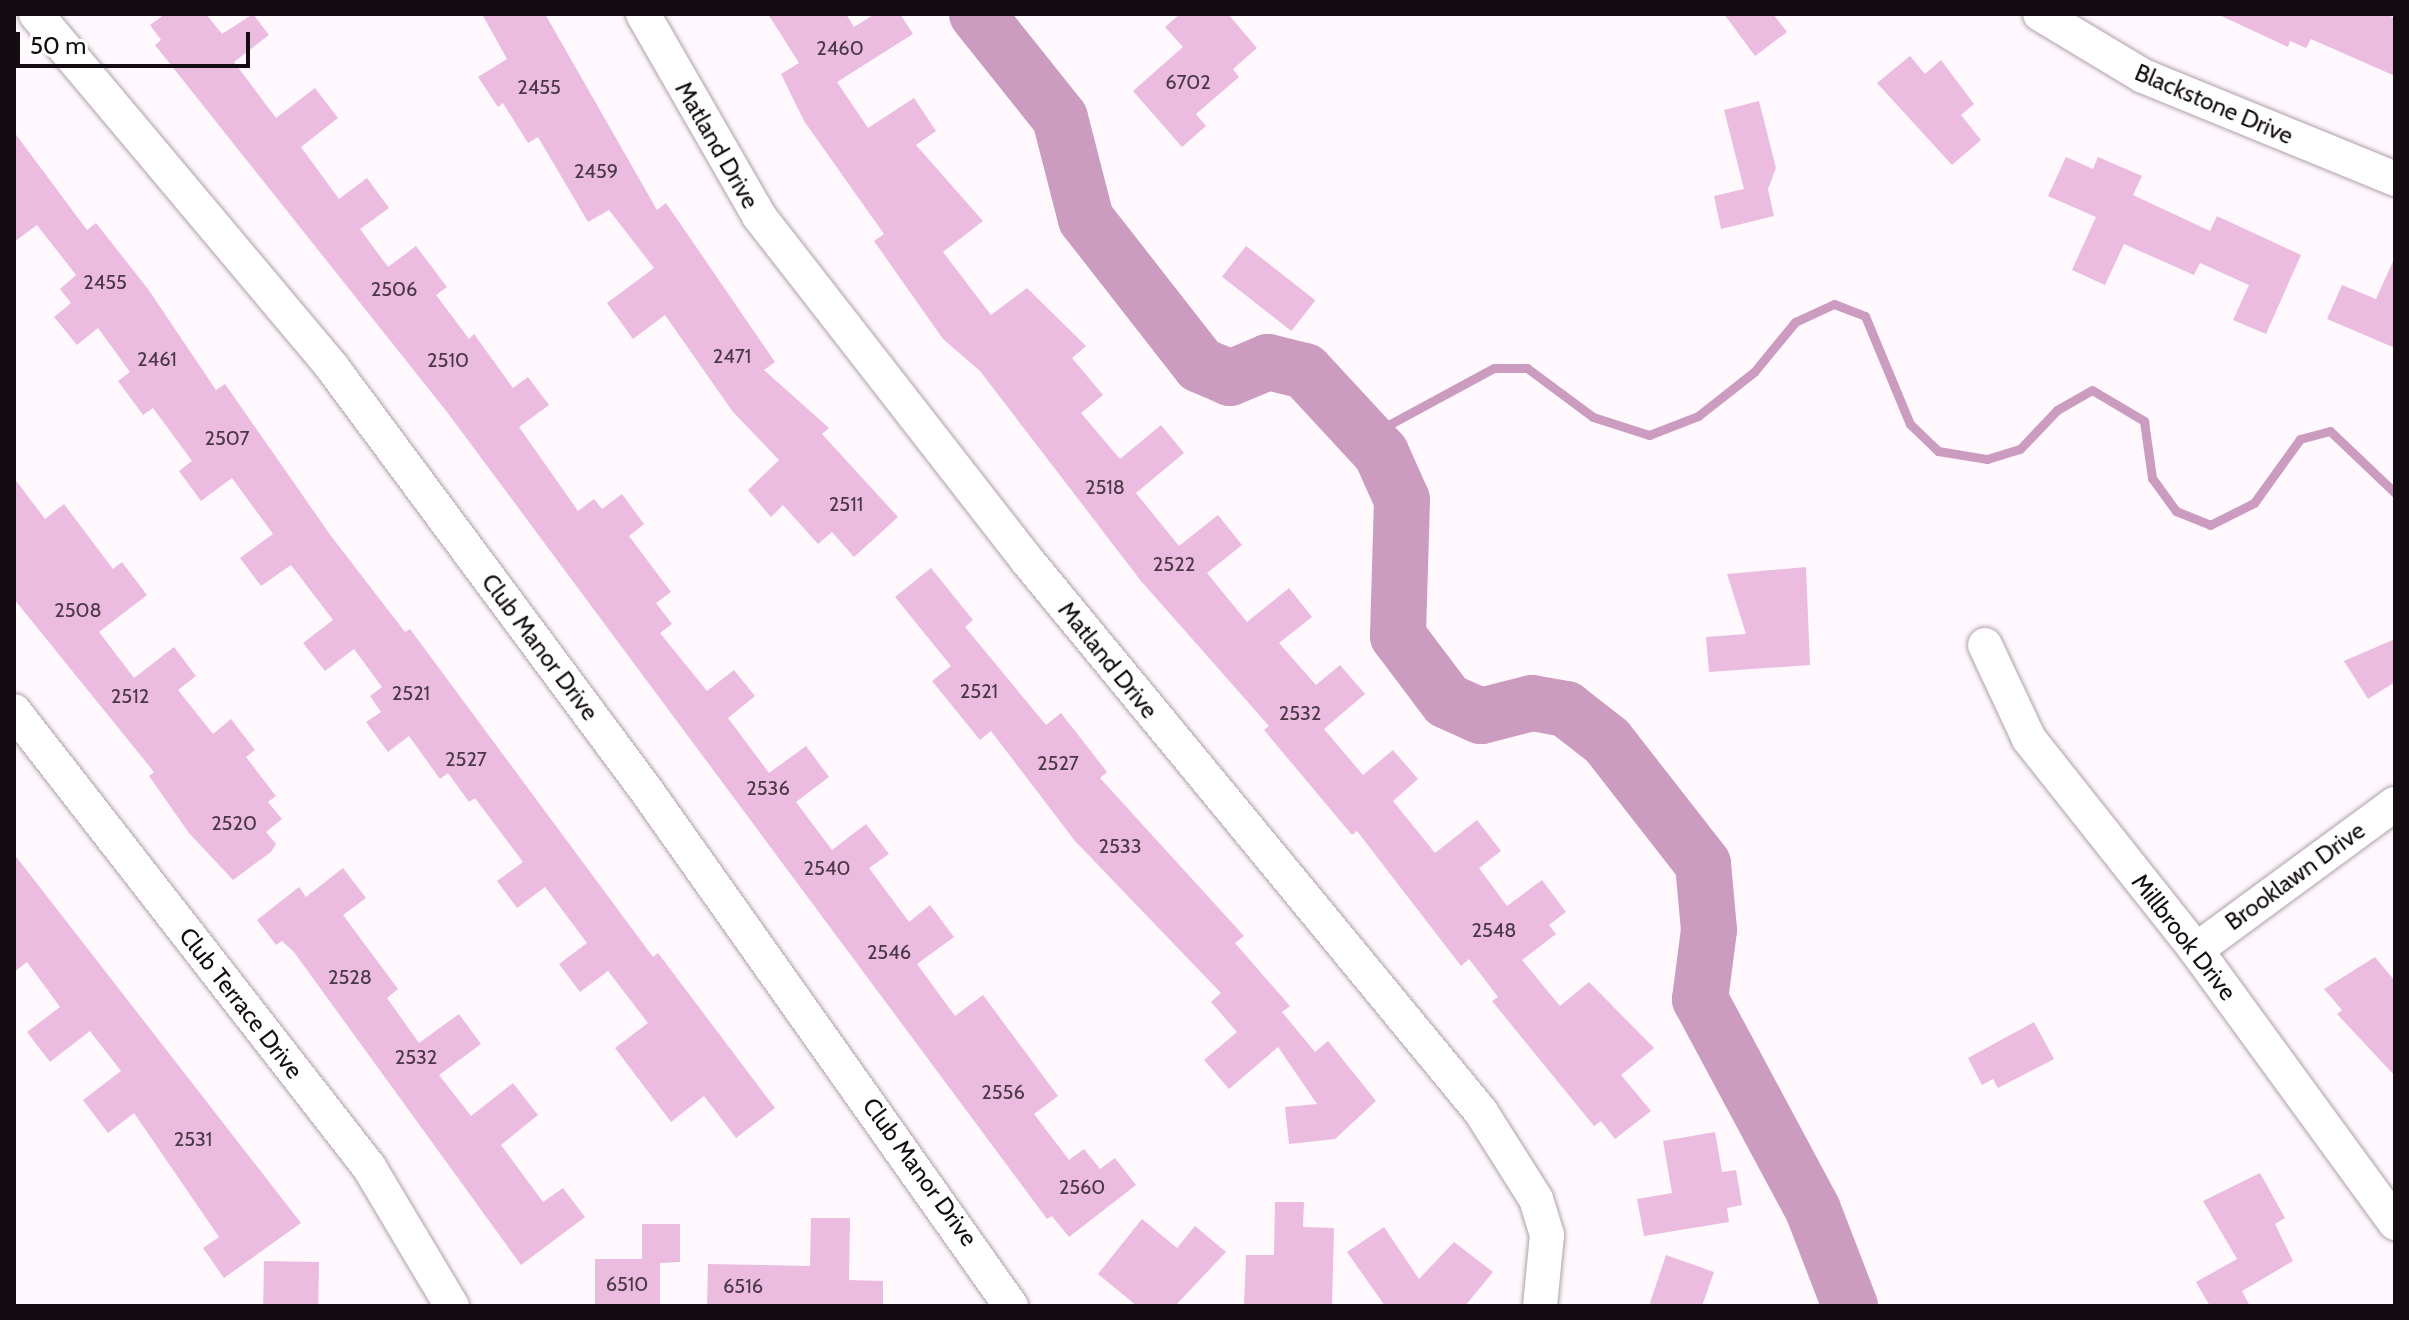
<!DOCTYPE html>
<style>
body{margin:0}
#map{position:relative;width:2409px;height:1320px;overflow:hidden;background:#fff8fd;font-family:Cabin,sans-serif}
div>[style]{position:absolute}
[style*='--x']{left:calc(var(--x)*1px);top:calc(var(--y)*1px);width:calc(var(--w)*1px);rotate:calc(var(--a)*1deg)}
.stream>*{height:9px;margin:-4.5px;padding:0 4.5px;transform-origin:4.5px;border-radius:4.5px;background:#cc9cc0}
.river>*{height:56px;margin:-28px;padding:0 28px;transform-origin:28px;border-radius:28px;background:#cc9cc0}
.building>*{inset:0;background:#ecbbe0;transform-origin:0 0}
.roads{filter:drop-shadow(0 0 2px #af9fab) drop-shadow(0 0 2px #af9fab)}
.minor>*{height:34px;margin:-17px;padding:0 17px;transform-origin:17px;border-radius:17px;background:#fff}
span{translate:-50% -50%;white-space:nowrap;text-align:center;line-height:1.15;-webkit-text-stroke:6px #fff;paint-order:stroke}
.number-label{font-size:20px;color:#493846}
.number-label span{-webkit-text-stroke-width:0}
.street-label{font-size:24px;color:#130d12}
.frame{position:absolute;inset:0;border:16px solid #130d12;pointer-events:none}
.scale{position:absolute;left:16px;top:32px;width:234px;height:36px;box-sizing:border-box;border:4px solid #130d12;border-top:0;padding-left:10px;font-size:24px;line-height:28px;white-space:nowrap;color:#130d12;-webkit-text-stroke:6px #fff;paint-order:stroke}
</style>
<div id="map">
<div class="stream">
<div style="--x:1368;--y:436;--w:143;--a:-28.4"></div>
<div style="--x:1494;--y:368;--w:33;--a:0"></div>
<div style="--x:1527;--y:368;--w:82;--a:36.6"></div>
<div style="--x:1593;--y:417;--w:59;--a:17.8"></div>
<div style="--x:1649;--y:435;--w:53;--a:-21.2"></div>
<div style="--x:1698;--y:416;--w:71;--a:-38.2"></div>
<div style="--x:1754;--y:372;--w:65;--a:-50.6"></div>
<div style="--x:1795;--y:322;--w:43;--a:-24.8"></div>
<div style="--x:1834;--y:304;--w:33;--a:21"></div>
<div style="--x:1865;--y:316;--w:117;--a:67.4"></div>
<div style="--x:1910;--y:424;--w:39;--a:44"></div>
<div style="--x:1938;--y:451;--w:50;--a:9.3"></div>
<div style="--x:1987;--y:459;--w:34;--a:-17"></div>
<div style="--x:2020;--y:449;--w:54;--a:-46.5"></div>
<div style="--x:2057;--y:410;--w:40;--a:-29.7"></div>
<div style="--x:2092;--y:390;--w:61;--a:30.8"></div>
<div style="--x:2144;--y:421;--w:58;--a:82"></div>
<div style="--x:2152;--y:478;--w:41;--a:54"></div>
<div style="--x:2176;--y:511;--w:37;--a:22"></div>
<div style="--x:2210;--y:525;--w:49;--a:-26.6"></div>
<div style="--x:2254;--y:503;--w:79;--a:-54.3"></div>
<div style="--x:2300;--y:439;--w:31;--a:-15"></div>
<div style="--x:2330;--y:431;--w:90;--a:43.6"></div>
</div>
<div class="river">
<div style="--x:977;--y:14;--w:133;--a:51.4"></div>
<div style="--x:1060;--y:118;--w:104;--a:75.6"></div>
<div style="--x:1086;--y:219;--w:185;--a:52"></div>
<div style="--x:1200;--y:365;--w:33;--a:23"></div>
<div style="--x:1230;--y:378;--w:41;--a:-22.8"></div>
<div style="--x:1268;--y:362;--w:38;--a:14"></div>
<div style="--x:1305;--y:371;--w:112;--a:47.2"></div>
<div style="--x:1381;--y:453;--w:51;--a:65.9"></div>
<div style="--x:1402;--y:500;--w:136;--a:91.7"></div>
<div style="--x:1398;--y:636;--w:81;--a:53"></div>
<div style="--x:1447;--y:701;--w:37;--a:24"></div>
<div style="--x:1481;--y:716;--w:53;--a:-14.3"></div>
<div style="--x:1532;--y:703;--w:35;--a:10"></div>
<div style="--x:1566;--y:709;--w:52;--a:38"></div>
<div style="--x:1607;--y:741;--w:156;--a:52"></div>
<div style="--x:1703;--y:864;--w:66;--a:84.8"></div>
<div style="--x:1709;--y:930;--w:70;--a:97.4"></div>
<div style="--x:1700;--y:999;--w:239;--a:61.8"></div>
<div style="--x:1813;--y:1210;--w:103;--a:68.9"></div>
</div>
<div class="building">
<div style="clip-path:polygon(165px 14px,206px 14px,222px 34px,253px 14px,269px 35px,234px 62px,276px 118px,315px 88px,338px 118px,301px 147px,339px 199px,367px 178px,389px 208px,360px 229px,388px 267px,416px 246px,447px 287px,436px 295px,469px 339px,474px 334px,513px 388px,528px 377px,549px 405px,519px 427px,578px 511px,594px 499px,602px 509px,622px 494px,644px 524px,629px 536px,671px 592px,656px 603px,672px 624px,660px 633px,707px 691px,734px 670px,755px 696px,728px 718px,769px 773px,806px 746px,829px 777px,796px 802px,832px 850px,866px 824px,889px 854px,869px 868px,909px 922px,930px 905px,954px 937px,917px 964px,955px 1016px,983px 995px,1058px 1096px,1034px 1114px,1069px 1160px,1084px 1149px,1100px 1169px,1115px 1158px,1136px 1185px,1069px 1237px,1052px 1216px,1047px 1219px,447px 412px,155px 45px,161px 40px,150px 25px)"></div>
<div style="clip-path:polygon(482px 14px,545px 14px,657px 210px,666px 203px,775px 362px,764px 370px,829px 428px,822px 434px,898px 517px,854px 557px,832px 532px,818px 544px,783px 505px,771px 517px,748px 490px,779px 460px,733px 412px,665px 315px,633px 339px,607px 303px,654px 268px,609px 210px,588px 222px,538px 137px,528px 143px,503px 103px,498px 107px,478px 77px,507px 59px)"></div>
<div style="clip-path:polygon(768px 14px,846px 14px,854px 27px,875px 14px,900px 14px,913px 34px,837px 82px,868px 128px,914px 98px,936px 131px,916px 145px,983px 221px,943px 252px,991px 315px,1027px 288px,1086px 346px,1072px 358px,1103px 395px,1081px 413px,1120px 459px,1161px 425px,1184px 453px,1136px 493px,1179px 546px,1218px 515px,1242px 545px,1207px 573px,1247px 622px,1289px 588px,1312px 617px,1279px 643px,1316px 685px,1340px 665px,1365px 694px,1324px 729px,1363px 775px,1393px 750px,1418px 779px,1393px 801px,1435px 853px,1477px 820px,1501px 851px,1479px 868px,1507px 906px,1542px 880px,1566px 912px,1549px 925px,1556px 934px,1522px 960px,1560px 1006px,1589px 982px,1654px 1048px,1621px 1075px,1651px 1111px,1615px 1139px,1601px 1121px,1594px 1126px,1492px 1001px,1498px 997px,1469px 959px,1461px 966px,1357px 831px,1352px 835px,1264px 730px,1269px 726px,1141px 581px,980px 371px,943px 339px,874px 241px,884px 234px,804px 121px,781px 74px,799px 63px)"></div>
<div style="clip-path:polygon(1180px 14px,1228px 14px,1257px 48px,1233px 69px,1239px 77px,1196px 114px,1206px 126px,1182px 147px,1133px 91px,1183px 47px,1165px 27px)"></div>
<div style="clip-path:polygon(1724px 14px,1773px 14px,1787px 32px,1755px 56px)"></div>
<div style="clip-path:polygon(2217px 14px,2385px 14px,2395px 18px,2395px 76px,2311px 39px,2306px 48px,2290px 41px,2288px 47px)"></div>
<div style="clip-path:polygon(1910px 56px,1925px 74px,1941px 60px,1974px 104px,1961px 115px,1981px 140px,1952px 165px,1877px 83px)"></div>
<div style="clip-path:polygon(1759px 101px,1776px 168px,1768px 189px,1774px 216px,1721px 229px,1714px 196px,1744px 189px,1724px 110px)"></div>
<div style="clip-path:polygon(14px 132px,87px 230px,96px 223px,148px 289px,216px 390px,225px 384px,331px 536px,405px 632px,410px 629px,653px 957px,658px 953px,775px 1108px,736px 1138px,704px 1096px,671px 1122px,615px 1048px,648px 1023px,608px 971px,580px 992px,559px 964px,587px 943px,545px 887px,517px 908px,497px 881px,523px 862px,475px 798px,469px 802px,448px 773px,440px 779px,409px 736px,388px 752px,366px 722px,381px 712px,370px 696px,382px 687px,354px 649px,325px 671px,303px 643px,333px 620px,291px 565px,261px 586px,240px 558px,273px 534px,232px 478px,201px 501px,179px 471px,192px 461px,153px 408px,143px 415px,118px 381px,130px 372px,98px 328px,77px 345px,54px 317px,71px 303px,60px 289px,76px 275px,37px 225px,14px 242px)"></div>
<div style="clip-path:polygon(2066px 157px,2093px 169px,2098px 157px,2142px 176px,2133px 195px,2210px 231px,2217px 216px,2301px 255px,2266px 334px,2233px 320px,2249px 285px,2200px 263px,2194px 275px,2124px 244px,2105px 285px,2072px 270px,2096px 217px,2048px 196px)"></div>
<div style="left:1246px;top:246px;width:88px;height:39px;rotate:38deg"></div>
<div style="clip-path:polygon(2395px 257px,2395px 348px,2327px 319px,2342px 285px,2376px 299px)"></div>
<div style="clip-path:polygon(14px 478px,45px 519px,64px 504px,113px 569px,122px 562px,147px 595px,99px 632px,134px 678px,174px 647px,196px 676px,178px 690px,213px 734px,231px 719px,255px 750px,246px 757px,276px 796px,268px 802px,282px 819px,266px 832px,276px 844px,271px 852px,233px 880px,189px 833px,149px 776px,154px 772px,14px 599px)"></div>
<div style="clip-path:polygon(1806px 567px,1810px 665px,1709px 672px,1706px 637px,1746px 634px,1727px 574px)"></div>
<div style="clip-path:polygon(931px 568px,973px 620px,965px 627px,1046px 725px,1061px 713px,1107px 772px,1100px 778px,1244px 936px,1235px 943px,1290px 1006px,1282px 1012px,1315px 1052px,1328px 1041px,1376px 1101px,1335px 1139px,1289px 1144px,1285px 1107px,1317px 1104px,1278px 1047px,1229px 1089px,1204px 1060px,1237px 1032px,1211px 1002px,1221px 993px,1075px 841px,991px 731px,980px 740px,932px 681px,951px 666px,895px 597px)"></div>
<div style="clip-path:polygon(2395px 639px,2395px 682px,2368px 699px,2344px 661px)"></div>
<div style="clip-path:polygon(14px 854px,301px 1223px,224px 1278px,203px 1248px,219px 1237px,134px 1113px,108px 1133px,83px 1100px,121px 1071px,90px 1031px,50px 1062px,27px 1032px,60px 1007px,27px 962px,14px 972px)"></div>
<div style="clip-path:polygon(343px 868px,366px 898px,343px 915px,398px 989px,387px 998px,419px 1043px,459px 1014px,481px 1044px,439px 1075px,471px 1116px,513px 1083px,538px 1115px,501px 1145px,543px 1202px,563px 1188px,585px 1217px,521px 1265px,294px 952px,282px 941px,276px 945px,257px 920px,299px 887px,306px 897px)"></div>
<div style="clip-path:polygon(2375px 957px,2395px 981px,2395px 1076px,2337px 1014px,2342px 1010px,2324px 989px)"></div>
<div style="clip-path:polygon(2034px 1022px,2054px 1059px,1998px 1088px,1993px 1079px,1982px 1085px,1968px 1058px)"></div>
<div style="clip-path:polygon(1715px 1132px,1722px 1172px,1736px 1170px,1742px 1205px,1727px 1208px,1729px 1222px,1644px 1236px,1637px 1199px,1672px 1193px,1663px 1141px)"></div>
<div style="clip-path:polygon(2260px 1173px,2285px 1218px,2275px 1224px,2293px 1261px,2242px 1291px,2250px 1306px,2210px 1306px,2196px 1282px,2237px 1259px,2203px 1201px)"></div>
<div style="clip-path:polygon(1275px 1202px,1304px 1202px,1303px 1227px,1334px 1228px,1332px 1306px,1244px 1306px,1246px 1255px,1274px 1255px)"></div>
<div style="clip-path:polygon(811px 1218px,850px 1218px,849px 1280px,883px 1281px,883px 1306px,707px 1306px,708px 1264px,810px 1266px)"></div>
<div style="clip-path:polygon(1142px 1219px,1177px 1248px,1195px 1226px,1226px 1252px,1175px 1306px,1137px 1306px,1098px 1274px)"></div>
<div style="clip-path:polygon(642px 1224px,680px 1224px,680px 1262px,660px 1263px,660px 1306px,595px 1306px,595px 1259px,642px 1259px)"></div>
<div style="clip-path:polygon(1384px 1227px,1419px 1279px,1454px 1242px,1493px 1272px,1465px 1306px,1385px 1306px,1347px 1252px)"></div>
<div style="clip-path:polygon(1666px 1255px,1714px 1272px,1702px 1306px,1649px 1306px)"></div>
<div style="left:264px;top:1261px;width:55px;height:45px;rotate:1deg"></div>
</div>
<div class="roads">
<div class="minor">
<div style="--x:36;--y:14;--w:461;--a:50"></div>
<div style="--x:332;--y:367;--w:527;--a:53.41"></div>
<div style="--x:646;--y:790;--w:632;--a:54.73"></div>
<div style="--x:643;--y:14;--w:233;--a:60.1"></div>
<div style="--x:759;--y:216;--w:435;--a:52.1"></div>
<div style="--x:1026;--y:559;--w:716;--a:50.55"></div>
<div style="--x:1481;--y:1112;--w:103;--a:57.7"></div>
<div style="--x:1536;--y:1199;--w:38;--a:73"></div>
<div style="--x:1547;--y:1235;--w:71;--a:95.6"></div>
<div style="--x:2040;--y:14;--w:120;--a:31"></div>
<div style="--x:2143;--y:76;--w:272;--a:22.2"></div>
<div style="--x:1985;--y:645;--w:104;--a:64.9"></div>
<div style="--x:2029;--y:739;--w:269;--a:51.6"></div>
<div style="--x:2196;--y:950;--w:338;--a:53.9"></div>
<div style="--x:14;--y:711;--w:578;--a:52.1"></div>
<div style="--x:369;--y:1167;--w:162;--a:59.2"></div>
<div style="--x:2196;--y:950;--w:247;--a:-36.3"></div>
</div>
</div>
<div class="number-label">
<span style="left:840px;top:48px">2460</span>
<span style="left:1188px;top:82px">6702</span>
<span style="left:539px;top:87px">2455</span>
<span style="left:596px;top:171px">2459</span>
<span style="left:105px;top:282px">2455</span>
<span style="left:394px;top:289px">2506</span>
<span style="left:732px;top:356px">2471</span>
<span style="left:157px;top:359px">2461</span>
<span style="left:448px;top:360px">2510</span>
<span style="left:227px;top:438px">2507</span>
<span style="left:1105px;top:487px">2518</span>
<span style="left:846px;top:504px">2511</span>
<span style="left:1174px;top:564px">2522</span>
<span style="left:78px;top:610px">2508</span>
<span style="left:979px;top:691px">2521</span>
<span style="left:411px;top:693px">2521</span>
<span style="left:130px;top:696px">2512</span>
<span style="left:1300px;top:713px">2532</span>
<span style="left:466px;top:759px">2527</span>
<span style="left:1058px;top:763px">2527</span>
<span style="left:768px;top:788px">2536</span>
<span style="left:234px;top:823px">2520</span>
<span style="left:1120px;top:846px">2533</span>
<span style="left:827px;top:868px">2540</span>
<span style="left:1494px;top:930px">2548</span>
<span style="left:889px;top:952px">2546</span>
<span style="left:350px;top:977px">2528</span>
<span style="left:416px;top:1057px">2532</span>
<span style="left:1003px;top:1092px">2556</span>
<span style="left:193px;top:1139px">2531</span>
<span style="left:1082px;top:1187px">2560</span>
<span style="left:627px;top:1284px">6510</span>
<span style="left:743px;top:1286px">6516</span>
</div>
<div class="street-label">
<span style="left:2214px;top:104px;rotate:23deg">Blackstone Drive</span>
<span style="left:717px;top:145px;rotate:60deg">Matland Drive</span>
<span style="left:540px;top:647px;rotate:53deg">Club Manor Drive</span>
<span style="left:1108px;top:660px;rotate:51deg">Matland Drive</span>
<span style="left:2295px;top:876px;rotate:-36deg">Brooklawn Drive</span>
<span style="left:2184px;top:937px;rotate:52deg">Millbrook Drive</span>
<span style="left:241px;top:1003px;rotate:52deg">Club Terrace Drive</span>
<span style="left:920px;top:1172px;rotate:54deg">Club Manor Drive</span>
</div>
<div class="frame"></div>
<div class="scale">50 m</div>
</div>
